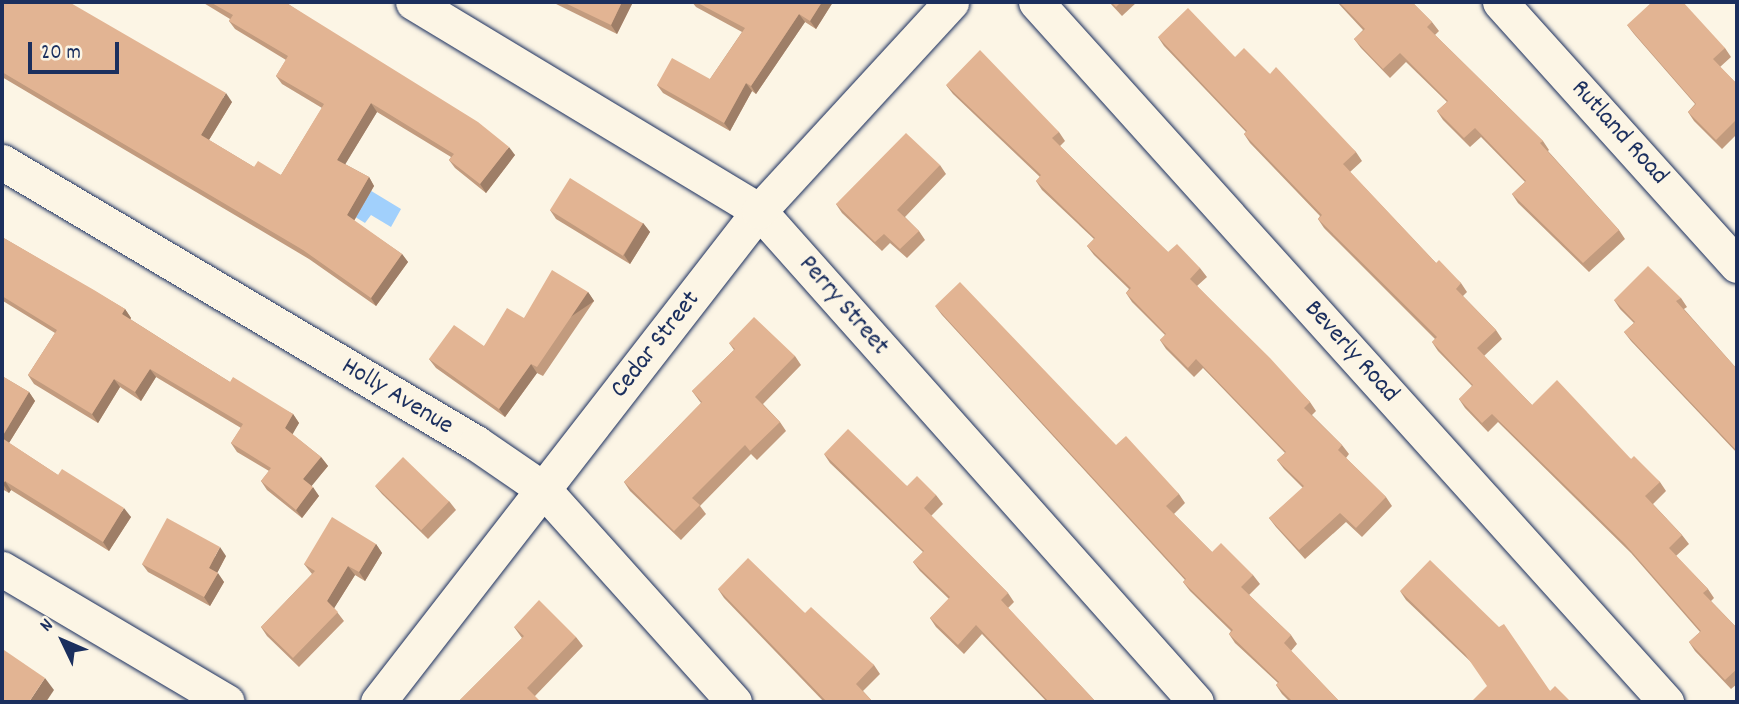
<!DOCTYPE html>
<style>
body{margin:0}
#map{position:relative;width:1739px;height:704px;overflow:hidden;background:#fcf5e5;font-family:Dekko,sans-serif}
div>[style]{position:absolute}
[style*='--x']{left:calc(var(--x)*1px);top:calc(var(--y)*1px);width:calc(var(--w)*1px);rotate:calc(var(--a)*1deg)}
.water>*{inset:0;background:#a1d0fc}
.roads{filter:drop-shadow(0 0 2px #1b2f5e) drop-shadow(0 0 2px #1b2f5e)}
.minor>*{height:35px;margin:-17.5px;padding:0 17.5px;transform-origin:17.5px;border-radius:17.5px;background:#fcf5e5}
.wall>*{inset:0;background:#c29b7e}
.shaded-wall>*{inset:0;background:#9e7e67;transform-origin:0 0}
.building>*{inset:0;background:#e2b493;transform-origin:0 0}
span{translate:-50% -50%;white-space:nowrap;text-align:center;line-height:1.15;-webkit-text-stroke:5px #fcf5e5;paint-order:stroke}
.street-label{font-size:26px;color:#1b2f5e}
.frame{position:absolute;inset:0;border:4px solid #1b2f5e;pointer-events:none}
.north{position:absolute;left:28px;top:606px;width:70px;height:70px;-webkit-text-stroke:5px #fcf5e5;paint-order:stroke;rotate:314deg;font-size:19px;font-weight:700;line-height:28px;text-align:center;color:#1b2f5e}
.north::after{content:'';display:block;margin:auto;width:24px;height:32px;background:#1b2f5e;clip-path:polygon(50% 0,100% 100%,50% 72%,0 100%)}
.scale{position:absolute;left:28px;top:42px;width:91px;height:32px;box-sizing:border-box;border:4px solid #1b2f5e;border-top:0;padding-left:9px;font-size:21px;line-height:24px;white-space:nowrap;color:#1b2f5e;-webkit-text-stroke:5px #fcf5e5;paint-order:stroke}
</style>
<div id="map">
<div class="water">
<div style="clip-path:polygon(368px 189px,401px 209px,391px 227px,371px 215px,365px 223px,352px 215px)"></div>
</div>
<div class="roads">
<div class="minor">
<div style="--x:413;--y:2;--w:404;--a:31.1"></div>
<div style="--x:759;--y:211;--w:657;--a:48.33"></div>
<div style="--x:1036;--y:2;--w:942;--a:48.01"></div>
<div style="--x:1500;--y:2;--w:354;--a:48"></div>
<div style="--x:2;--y:162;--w:551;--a:30.66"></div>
<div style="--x:476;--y:443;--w:81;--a:34.5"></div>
<div style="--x:543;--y:489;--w:286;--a:48.1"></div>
<div style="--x:2;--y:569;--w:261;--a:30.6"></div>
<div style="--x:378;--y:702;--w:621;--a:-52.19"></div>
<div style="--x:759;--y:211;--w:284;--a:-47.4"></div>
</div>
</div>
<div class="wall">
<div style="clip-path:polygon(2px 2px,232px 102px,209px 140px,254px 167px,281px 175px,322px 108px,282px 84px,276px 76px,286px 60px,235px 29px,229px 21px,230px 19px,202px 2px,285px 2px,515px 155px,486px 193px,455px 168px,449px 160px,451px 157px,377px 112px,345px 164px,369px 177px,374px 186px,354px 221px,402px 254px,408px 262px,376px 306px,309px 259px,2px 77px)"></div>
<div style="clip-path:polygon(552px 2px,633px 2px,617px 34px)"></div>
<div style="clip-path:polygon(692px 2px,833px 2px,816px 29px,805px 22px,756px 94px,752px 91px,730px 131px,663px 93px,657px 85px,710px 79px,742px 32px,696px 7px)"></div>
<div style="clip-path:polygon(1109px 2px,1137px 2px,1122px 16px)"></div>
<div style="clip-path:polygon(1337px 2px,1412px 2px,1432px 22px,1439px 31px,1435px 35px,1543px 141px,1549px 150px,1548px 151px,1619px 230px,1625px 239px,1589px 272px,1518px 203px,1512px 194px,1525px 182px,1481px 137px,1470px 147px,1443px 120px,1437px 111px,1447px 102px,1406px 62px,1390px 78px,1361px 48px,1354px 39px,1363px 30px)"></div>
<div style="clip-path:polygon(1627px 25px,1725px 48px,1731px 57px,1720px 67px,1737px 84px,1737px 134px,1722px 149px,1694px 121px,1688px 112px,1695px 104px,1634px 34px)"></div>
<div style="clip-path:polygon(1158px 37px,1235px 57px,1270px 74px,1356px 152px,1362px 161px,1350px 172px,1436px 263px,1461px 283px,1467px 292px,1463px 296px,1496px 330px,1502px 339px,1484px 356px,1532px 405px,1631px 459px,1660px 482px,1666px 491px,1653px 504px,1682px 535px,1689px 544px,1676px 556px,1708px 589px,1714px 598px,1711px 601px,1737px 628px,1737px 684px,1731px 689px,1695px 651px,1689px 642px,1700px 632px,1631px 553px,1498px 422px,1488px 432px,1465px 408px,1459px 399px,1472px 386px,1438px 351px,1432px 342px,1435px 339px,1324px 228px,1318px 219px,1320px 216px,1250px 143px,1244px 134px,1246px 132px,1164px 46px)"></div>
<div style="clip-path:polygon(946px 85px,1059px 132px,1065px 141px,1060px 146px,1168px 252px,1200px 268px,1207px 277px,1197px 286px,1310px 402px,1316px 411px,1312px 415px,1342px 445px,1349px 454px,1346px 458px,1386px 497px,1392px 506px,1362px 537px,1346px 522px,1305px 559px,1276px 527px,1269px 518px,1303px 488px,1284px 469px,1277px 460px,1285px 453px,1203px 368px,1194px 377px,1166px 349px,1160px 340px,1165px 335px,1132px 302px,1126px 293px,1129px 289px,1094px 255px,1087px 246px,1094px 239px,1042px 190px,1036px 181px,1040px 177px,953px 94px)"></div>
<div style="clip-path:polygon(940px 165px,946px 174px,905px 217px,919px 231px,925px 240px,907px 258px,890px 243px,882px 251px,842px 213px,836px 204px)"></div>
<div style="clip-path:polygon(550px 210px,643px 223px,650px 232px,630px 264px,556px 219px)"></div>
<div style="clip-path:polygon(2px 237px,125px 309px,131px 318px,130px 319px,185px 354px,230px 382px,293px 414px,299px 423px,292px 434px,321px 457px,328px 466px,311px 486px,319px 496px,302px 518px,267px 490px,261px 481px,269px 471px,237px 452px,231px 443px,241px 428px,156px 377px,141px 401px,120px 387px,98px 423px,34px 384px,28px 375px,55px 333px,3px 301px,2px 304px)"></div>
<div style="clip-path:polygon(588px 292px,594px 301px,543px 376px,537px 373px,505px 417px,436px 368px,429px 359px,484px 346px,524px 318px)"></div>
<div style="clip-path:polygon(1681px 298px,1687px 307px,1684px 309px,1737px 369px,1737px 453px,1631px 341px,1624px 332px,1634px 323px,1620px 309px,1614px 300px)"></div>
<div style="clip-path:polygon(935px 306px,1179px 494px,1185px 503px,1174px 514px,1212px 552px,1253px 575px,1260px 584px,1249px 595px,1291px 635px,1297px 644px,1291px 651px,1340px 702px,1290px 702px,1282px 694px,1276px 685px,1278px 683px,1235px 643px,1229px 634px,1231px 631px,1190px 591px,1183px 582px,1185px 580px,942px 315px)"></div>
<div style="clip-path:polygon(729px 343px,795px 356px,801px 365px,763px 404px,780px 422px,786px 431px,757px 460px,751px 454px,700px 506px,706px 514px,681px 540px,630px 491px,624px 482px,701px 403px,692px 391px,734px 350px)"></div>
<div style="clip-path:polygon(2px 376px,29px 392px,35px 401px,9px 443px,58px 475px,131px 517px,109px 551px,11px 490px,9px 493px,2px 489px)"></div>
<div style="clip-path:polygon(824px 454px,907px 486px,936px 495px,943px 504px,931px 516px,1008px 593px,1014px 602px,1008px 608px,1096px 702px,1047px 702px,982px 634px,964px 654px,936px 627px,930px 618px,949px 599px,920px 571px,913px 562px,923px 552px,830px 463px)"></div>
<div style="clip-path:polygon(375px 486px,449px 501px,456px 510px,428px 539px,382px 494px)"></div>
<div style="clip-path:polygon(376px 544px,382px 553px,365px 581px,355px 575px,334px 608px,344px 621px,299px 667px,267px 636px,261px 627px,312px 574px,304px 564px)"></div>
<div style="clip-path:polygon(226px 556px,217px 573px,224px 582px,210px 606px,148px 572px,142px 564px)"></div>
<div style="clip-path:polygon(718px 589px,805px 613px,874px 665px,880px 674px,863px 691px,873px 702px,824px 702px,724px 598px)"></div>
<div style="clip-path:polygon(1400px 591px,1550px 691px,1571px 702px,1471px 662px,1406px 600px)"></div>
<div style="clip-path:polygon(514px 627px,576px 637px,583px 646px,535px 696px,458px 702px,522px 638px)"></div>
</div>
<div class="shaded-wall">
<div style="clip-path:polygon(622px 2px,633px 2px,617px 34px,611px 25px)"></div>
<div style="clip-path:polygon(822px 2px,833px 2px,816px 29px,810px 21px)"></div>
<div style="clip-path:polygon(799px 14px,805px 22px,756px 94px,751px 86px)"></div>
<div style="clip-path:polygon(746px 83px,752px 91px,730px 131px,724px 123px)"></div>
<div style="clip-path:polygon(226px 93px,232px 102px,207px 143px,201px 135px)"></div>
<div style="clip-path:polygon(371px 103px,377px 112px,343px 168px,337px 160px)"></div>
<div style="clip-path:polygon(509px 147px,515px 155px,486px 193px,480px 184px)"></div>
<div style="clip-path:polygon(369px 177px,374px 186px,352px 224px,347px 215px)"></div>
<div style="clip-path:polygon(643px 223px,650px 232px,630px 264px,624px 255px)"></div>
<div style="clip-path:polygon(402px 254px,408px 262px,376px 306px,371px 298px)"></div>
<div style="left:588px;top:292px;width:11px;height:91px;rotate:56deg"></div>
<div style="clip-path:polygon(125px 309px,131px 318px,128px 323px,122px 314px)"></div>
<div style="clip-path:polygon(531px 364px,537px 373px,505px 417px,499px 409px)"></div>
<div style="clip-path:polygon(150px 369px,156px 377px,141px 401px,135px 392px)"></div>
<div style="clip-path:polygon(114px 379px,120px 387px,98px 423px,92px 414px)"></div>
<div style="clip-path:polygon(29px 392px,35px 401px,7px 446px,2px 437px)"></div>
<div style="clip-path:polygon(293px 414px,299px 423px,291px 437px,285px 428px)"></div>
<div style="clip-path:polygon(321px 457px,328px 466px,310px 488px,303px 479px)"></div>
<div style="clip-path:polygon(5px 481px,11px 490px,9px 493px,3px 484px)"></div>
<div style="clip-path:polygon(313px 487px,319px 496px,302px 518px,296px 510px)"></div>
<div style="clip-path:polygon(124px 508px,131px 517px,109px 551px,103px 542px)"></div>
<div style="clip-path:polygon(376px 544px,382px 553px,365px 581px,359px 572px)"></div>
<div style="clip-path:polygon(220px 547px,226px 556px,215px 577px,209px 568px)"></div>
<div style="clip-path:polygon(348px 566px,355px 575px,333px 610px,327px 601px)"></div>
<div style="clip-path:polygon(218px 573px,224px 582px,210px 606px,204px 597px)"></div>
<div style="clip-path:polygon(45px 678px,54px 690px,46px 702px,29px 702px)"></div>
</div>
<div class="building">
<div style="clip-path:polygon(2px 2px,69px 2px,226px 93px,201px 135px,254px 167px,258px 161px,281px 175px,324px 104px,276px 76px,288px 56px,229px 21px,233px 15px,210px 2px,285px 2px,478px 122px,509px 147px,480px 184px,449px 160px,454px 154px,371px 103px,337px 160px,369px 177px,347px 215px,402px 254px,371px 298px,303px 250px,2px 72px)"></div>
<div style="clip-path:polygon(563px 2px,622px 2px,611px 25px)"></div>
<div style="clip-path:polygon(696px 2px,822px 2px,810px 21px,799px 14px,751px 86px,746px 83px,724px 123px,657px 85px,672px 58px,710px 79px,745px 28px)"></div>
<div style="clip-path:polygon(1111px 2px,1121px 2px,1116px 7px)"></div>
<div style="clip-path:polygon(1339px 2px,1412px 2px,1432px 22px,1427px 27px,1543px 141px,1540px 143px,1619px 230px,1583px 263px,1512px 194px,1526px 181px,1475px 128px,1464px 138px,1437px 111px,1448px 101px,1400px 53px,1383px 69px,1354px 39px,1365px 29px)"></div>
<div style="clip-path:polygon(1652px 2px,1683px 2px,1725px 48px,1713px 59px,1737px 84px,1737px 119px,1716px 140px,1688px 112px,1696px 104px,1627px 25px)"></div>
<div style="clip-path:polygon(1188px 8px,1235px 57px,1244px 48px,1270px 74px,1276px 67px,1356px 152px,1343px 164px,1436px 263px,1439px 260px,1461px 283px,1456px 289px,1496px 330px,1477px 348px,1532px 405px,1557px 380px,1631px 459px,1634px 456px,1660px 482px,1645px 496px,1682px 535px,1669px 548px,1708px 589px,1703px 593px,1737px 628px,1737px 669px,1725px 680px,1689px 642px,1701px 631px,1625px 544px,1492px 414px,1482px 423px,1459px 399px,1473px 385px,1432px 342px,1437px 337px,1318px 219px,1322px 215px,1244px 134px,1247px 131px,1158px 37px)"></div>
<div style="clip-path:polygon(980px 50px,1059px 132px,1052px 138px,1109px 195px,1168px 252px,1177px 244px,1200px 268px,1190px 279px,1270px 358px,1310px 402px,1304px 408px,1342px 445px,1338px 450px,1386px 497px,1356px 528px,1340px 513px,1299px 550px,1269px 518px,1304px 486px,1277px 460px,1286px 452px,1196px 359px,1188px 368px,1160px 340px,1166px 334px,1126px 293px,1131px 288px,1087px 246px,1095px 238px,1036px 181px,1041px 175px,946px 85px)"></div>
<div style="clip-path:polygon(906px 133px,940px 165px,897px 210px,919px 231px,900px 249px,884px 234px,875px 242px,836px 204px)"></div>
<div style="left:570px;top:178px;width:86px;height:38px;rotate:32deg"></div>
<div style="clip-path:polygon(2px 237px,94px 290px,125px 309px,122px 314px,185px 354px,230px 382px,233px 377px,293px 414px,285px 428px,321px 457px,303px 479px,313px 487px,296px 510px,261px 481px,271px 468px,231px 443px,243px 424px,150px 369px,135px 392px,114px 379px,92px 414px,28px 375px,57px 330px,2px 296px)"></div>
<div style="clip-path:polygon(1648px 266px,1681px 298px,1676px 301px,1737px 369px,1737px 451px,1624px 332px,1635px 322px,1614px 300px)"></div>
<div style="clip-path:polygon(552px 270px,588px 292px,537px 367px,531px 364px,499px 409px,429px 359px,454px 325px,484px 346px,507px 308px,524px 318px)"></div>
<div style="clip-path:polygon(960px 282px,1116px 445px,1126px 436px,1179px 494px,1166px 506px,1212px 552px,1221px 543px,1253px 575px,1241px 587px,1291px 635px,1284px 643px,1340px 702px,1293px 702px,1276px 685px,1279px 682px,1229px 634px,1233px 630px,1183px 582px,1186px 579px,935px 306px)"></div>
<div style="clip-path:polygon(754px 317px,795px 356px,755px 397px,780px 422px,750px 451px,745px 445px,692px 498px,700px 505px,674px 531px,624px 482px,702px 402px,692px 391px,735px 349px,729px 343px)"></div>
<div style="clip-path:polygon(2px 376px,29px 392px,2px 437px)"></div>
<div style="clip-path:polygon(848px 429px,907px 486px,917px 476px,936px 495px,924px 508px,1008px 593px,1001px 600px,1096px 702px,1049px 702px,976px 625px,958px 645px,930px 618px,950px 597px,913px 562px,924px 551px,824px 454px)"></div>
<div style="clip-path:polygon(2px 438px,58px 475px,62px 469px,124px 508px,103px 542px,5px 481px,3px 484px,2px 484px)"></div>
<div style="left:403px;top:457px;width:64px;height:40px;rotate:44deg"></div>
<div style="clip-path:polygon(332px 517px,376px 544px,359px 572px,348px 566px,327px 601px,338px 612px,293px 658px,261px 627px,315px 571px,304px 564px)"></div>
<div style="clip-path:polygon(167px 518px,220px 547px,209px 568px,218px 573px,204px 597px,142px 564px)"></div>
<div style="clip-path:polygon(748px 558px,805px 613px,811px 607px,874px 665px,856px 684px,873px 702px,827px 702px,718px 589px)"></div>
<div style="clip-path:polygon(1430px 560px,1499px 627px,1504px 624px,1550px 691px,1555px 686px,1571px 702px,1471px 702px,1487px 686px,1465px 654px,1400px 591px)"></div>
<div style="clip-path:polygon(539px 600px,576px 637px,527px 688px,541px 702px,458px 702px,524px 636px,514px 627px)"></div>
<div style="clip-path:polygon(4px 650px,45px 678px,29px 702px,2px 702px,2px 653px)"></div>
</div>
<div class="street-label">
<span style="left:1619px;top:133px;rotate:48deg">Rutland Road</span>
<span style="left:843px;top:306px;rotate:49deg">Perry Street</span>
<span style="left:656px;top:345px;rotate:-52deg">Cedar Street</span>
<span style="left:1351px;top:352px;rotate:48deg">Beverly Road</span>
<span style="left:397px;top:397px;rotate:31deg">Holly Avenue</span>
</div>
<div class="frame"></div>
<div class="north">N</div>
<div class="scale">20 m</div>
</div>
